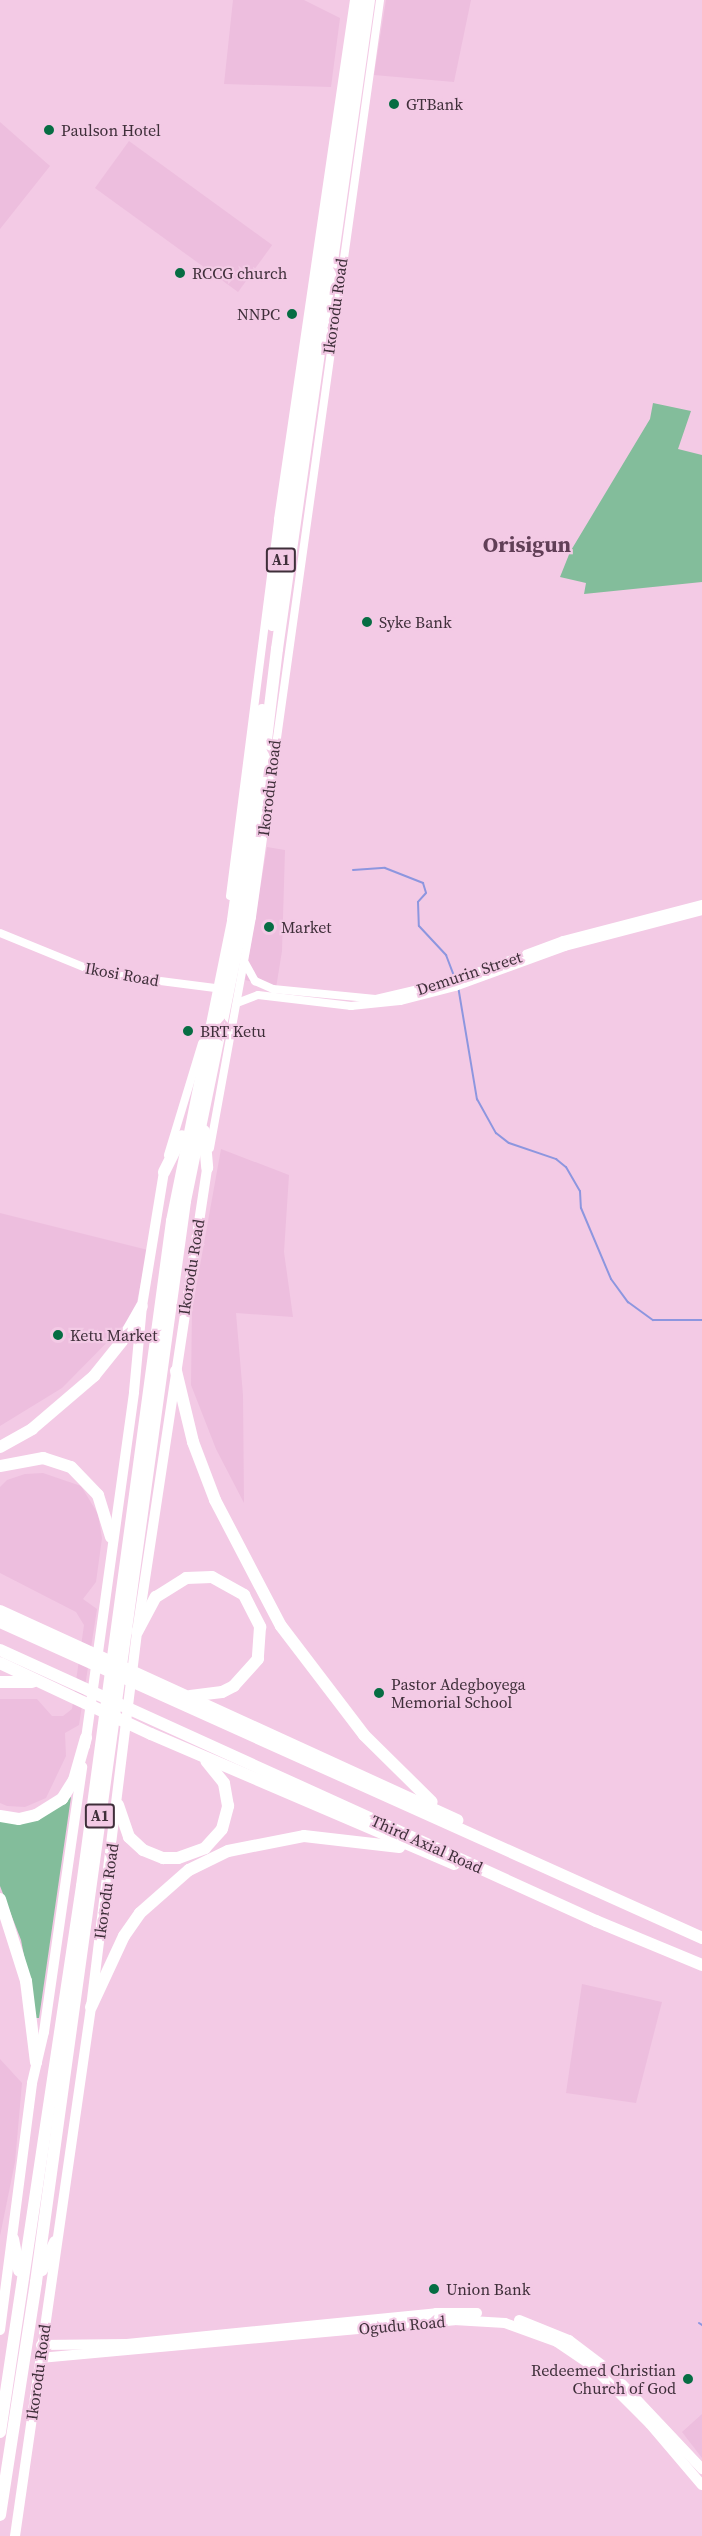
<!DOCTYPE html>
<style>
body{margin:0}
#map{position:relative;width:702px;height:2536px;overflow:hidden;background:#f3cae5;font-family:"Source Serif 4",serif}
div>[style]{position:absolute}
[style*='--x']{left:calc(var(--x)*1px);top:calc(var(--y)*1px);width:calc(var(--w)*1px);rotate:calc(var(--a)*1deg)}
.built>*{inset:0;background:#edbede;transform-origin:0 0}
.green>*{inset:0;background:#83bd9b}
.stream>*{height:2px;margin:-1px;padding:0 1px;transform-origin:1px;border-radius:1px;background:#8d96df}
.minor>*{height:8px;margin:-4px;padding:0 4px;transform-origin:4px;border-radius:4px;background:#fff}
.major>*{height:10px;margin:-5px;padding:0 5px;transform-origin:5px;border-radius:5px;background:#fff}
.highway>*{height:12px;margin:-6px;padding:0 6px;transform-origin:6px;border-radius:6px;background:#fff}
.dots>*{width:16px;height:16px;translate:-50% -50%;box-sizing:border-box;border:3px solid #f3cae5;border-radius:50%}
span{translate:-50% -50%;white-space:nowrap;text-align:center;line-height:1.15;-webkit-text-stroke:4.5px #f3cae5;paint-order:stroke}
.shield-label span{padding:2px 4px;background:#f3cae5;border:2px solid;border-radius:4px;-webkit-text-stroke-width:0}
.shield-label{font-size:15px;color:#3f2f3a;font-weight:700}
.poi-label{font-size:16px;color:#3f2f3a}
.left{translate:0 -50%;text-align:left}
.right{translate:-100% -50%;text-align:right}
.street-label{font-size:16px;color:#3f2f3a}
.district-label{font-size:22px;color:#613f57;font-weight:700}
</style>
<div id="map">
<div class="built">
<div style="clip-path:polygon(233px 0,304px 0,340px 18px,331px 87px,224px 84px)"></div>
<div style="clip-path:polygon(386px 0,471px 0,454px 82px,374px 75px)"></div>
<div style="clip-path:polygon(0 122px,50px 166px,0 229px)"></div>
<div style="left:129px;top:141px;width:177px;height:58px;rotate:36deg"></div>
<div style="clip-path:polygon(267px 847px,285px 850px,282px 951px,276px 988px,245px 980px)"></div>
<div style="clip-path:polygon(221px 1149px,289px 1175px,284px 1252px,293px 1317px,236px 1313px,243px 1395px,244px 1503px,216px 1449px,191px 1385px,192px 1310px)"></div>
<div style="clip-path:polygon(0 1213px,148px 1250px,134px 1315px,62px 1388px,0 1426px)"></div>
<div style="clip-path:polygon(43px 1473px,81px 1486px,98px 1514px,102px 1538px,96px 1582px,83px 1599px,97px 1609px,79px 1725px,65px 1733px,66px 1756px,46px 1798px,25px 1807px,7px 1806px,0 1803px,0 1699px,37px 1699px,52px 1716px,63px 1716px,72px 1709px,84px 1625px,76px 1612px,0 1573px,0 1487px,7px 1480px,25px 1474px)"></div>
<div style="clip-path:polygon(582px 1984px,662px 2002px,636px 2103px,566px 2093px)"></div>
<div style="clip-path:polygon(0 2059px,22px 2083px,15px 2162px,0 2236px)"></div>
<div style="clip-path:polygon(702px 2414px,702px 2458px,682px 2432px)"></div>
</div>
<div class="green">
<div style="clip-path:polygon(653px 403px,691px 411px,678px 449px,702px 455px,702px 582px,584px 594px,586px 583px,560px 577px,570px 552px,650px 419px)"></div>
<div style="clip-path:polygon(71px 1797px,39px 2018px,36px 2018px,21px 1940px,0 1886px,0 1822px,35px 1821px)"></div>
</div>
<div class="stream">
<div style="--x:353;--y:870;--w:32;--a:-4"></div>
<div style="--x:385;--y:868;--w:41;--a:21.5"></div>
<div style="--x:423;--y:883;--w:10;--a:73"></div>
<div style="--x:426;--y:893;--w:12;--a:132"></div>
<div style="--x:418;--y:902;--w:24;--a:88"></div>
<div style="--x:419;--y:926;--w:40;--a:47"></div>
<div style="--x:446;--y:955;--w:26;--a:69"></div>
<div style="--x:458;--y:986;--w:115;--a:80.5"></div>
<div style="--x:477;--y:1099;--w:39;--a:61"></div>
<div style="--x:496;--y:1133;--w:16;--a:38"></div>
<div style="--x:509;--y:1143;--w:50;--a:18.8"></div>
<div style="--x:556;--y:1159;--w:13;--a:39"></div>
<div style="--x:566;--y:1167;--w:28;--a:60"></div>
<div style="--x:580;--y:1191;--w:17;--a:87"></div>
<div style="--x:581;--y:1208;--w:77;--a:67.1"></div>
<div style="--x:611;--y:1279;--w:29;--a:54"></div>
<div style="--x:628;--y:1302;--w:31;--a:36"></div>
<div style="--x:653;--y:1320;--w:49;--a:0"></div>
<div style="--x:699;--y:2323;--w:4;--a:34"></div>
</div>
<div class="minor">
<div style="--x:230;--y:896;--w:380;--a:-82.7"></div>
<div style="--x:278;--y:519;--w:525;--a:-81.67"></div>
<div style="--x:0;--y:933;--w:106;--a:22.2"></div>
<div style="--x:98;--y:973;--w:118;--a:7.3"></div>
<div style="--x:245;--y:963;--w:21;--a:61"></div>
<div style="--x:255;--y:981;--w:20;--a:24"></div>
<div style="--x:273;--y:989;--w:103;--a:5.5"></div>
<div style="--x:376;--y:999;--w:79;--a:-13.2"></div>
<div style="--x:453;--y:981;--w:117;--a:-20.4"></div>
<div style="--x:563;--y:940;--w:144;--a:-14.5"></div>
<div style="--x:237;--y:1003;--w:22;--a:-21"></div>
<div style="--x:258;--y:995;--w:94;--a:6.7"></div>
<div style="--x:351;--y:1006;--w:49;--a:-5.8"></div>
<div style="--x:400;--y:1001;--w:57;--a:-14.3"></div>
<div style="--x:455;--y:987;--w:117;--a:-20"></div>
<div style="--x:565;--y:947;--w:142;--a:-14.7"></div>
<div style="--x:210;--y:1148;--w:235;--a:-79.7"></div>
<div style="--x:252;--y:917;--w:926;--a:-82.05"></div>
<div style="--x:168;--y:1155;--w:117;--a:-73.1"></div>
</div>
<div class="major">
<div style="--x:85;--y:1746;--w:357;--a:-82.1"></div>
<div style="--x:134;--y:1392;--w:86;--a:-84.7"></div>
<div style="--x:142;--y:1306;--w:136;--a:-80.7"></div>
<div style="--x:519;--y:2320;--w:54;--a:21.8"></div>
<div style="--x:569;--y:2340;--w:41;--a:37.1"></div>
<div style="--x:0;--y:2330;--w:249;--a:-82.6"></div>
<div style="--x:32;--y:2083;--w:52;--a:-76.8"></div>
<div style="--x:44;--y:2032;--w:268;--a:-81.8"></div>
<div style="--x:41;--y:2345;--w:86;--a:-0.7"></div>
<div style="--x:127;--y:2344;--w:311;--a:-5.7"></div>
<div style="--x:436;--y:2313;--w:41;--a:0"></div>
<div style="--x:40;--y:2358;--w:416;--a:-5.2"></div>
<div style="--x:454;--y:2320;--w:51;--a:3.4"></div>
<div style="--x:505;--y:2323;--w:55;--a:20.1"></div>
<div style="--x:557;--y:2342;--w:41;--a:34.1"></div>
<div style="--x:591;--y:2365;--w:83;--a:45"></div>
<div style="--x:650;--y:2424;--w:80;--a:49.6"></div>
<div style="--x:622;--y:2384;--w:117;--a:46.7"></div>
<div style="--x:15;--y:2536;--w:534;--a:-81.82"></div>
<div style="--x:91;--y:2007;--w:378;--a:-83"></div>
<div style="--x:137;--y:1632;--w:469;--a:-81.4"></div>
</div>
<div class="highway">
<div style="--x:272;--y:625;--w:631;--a:-81.99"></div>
<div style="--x:204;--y:1131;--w:37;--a:85"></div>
<div style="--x:164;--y:1172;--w:40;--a:-63.4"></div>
<div style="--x:176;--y:1371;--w:73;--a:76.5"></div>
<div style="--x:193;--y:1442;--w:62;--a:69.2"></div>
<div style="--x:215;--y:1500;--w:142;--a:62.4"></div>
<div style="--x:281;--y:1626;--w:137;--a:52.7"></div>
<div style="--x:364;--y:1735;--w:95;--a:44.6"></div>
<div style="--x:0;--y:1447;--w:37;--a:-29"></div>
<div style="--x:32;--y:1429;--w:82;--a:-40.5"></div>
<div style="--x:94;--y:1376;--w:45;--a:-51.3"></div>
<div style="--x:122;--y:1341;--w:40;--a:-60.3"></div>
<div style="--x:0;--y:1466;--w:44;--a:-10.5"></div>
<div style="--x:43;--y:1458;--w:29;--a:18"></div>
<div style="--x:71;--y:1467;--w:39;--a:46"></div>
<div style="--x:98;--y:1495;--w:44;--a:72.8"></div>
<div style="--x:0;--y:1611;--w:503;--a:24.58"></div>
<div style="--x:0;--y:1622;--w:770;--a:24.23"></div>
<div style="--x:137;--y:1632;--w:40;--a:-62"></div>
<div style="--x:156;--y:1597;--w:36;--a:-32"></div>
<div style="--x:186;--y:1578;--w:26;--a:-2"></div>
<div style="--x:212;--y:1577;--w:37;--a:29"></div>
<div style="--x:244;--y:1595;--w:36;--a:63"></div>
<div style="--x:260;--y:1627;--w:32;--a:94"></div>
<div style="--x:258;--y:1659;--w:36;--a:132"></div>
<div style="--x:234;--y:1686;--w:13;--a:153"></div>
<div style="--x:222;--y:1692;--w:32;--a:173"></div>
<div style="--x:0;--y:1650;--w:655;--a:24.45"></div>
<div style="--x:596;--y:1921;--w:115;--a:22.5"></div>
<div style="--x:0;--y:1663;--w:167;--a:25.2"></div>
<div style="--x:151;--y:1734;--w:330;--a:23.2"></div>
<div style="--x:0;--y:1682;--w:32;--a:0"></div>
<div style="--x:118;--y:1805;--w:34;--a:71"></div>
<div style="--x:129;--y:1837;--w:19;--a:43"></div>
<div style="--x:143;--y:1850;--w:22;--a:22"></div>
<div style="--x:163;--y:1858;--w:15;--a:0"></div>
<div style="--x:178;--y:1858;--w:29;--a:-20"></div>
<div style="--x:205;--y:1848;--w:25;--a:-48"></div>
<div style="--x:222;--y:1829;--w:24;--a:-75"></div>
<div style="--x:228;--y:1806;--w:23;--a:-100"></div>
<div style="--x:224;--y:1783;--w:28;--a:-129"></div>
<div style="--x:0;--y:1816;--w:19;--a:9"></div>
<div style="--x:19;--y:1819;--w:17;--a:-13"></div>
<div style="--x:36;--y:1815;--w:31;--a:-32"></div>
<div style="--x:62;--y:1799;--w:22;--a:-58"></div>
<div style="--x:74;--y:1780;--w:44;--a:-74.1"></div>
<div style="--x:0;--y:1899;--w:86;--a:72.4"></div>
<div style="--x:26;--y:1981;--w:82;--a:83"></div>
<div style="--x:91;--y:2007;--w:78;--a:-65.1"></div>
<div style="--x:124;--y:1936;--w:28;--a:-55"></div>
<div style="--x:140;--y:1913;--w:65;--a:-41.3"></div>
<div style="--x:189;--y:1870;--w:43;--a:-26"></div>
<div style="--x:228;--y:1851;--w:77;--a:-11.2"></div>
<div style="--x:304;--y:1836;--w:96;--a:6.6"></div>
<div style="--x:13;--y:2239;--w:32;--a:79"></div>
<div style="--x:42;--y:2270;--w:31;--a:-65"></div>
<div style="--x:0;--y:2432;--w:552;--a:-81.46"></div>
<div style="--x:82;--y:1886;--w:671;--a:-82.29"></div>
<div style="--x:172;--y:1221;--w:307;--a:-78.5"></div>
<div style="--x:233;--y:920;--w:212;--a:-82.1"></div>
<div style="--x:0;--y:2515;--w:236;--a:-81.2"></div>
<div style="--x:36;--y:2282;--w:1091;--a:-82.15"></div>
<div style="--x:185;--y:1201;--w:302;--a:-78.4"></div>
<div style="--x:246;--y:905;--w:258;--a:-83.1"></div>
<div style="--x:277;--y:649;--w:655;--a:-81.93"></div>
</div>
<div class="dots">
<div style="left:394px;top:104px;background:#066d43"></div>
<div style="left:49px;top:130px;background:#066d43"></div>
<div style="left:180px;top:273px;background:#066d43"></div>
<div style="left:292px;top:314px;background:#066d43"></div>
<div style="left:367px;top:622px;background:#066d43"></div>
<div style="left:269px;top:927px;background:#066d43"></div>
<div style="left:188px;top:1031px;background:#066d43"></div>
<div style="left:58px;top:1335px;background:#066d43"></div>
<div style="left:379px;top:1693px;background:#066d43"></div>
<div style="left:434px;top:2289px;background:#066d43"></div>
<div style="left:688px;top:2379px;background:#066d43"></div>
</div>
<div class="shield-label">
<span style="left:281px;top:560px">A1</span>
<span style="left:100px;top:1816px">A1</span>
</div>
<div class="poi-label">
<span class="left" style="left:406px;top:104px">GTBank</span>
<span class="left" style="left:61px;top:130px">Paulson Hotel</span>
<span class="left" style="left:192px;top:273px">RCCG church</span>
<span class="right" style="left:280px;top:314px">NNPC</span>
<span class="left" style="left:379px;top:622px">Syke Bank</span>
<span class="left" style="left:281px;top:927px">Market</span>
<span class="left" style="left:200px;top:1031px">BRT Ketu</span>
<span class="left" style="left:70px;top:1335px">Ketu Market</span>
<span class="left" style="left:391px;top:1693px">Pastor Adegboyega<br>Memorial School</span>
<span class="left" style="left:446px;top:2289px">Union Bank</span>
<span class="right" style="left:676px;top:2379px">Redeemed Christian<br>Church of God</span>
</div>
<div class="street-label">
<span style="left:335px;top:306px;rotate:-82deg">Ikorodu Road</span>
<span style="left:269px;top:788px;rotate:-83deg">Ikorodu Road</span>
<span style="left:469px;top:973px;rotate:-18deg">Demurin Street</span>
<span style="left:122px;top:974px;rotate:10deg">Ikosi Road</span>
<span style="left:191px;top:1267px;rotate:-81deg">Ikorodu Road</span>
<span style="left:427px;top:1844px;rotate:24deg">Third Axial Road</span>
<span style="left:106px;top:1891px;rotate:-82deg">Ikorodu Road</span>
<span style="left:402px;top:2325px;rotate:-5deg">Ogudu Road</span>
<span style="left:38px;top:2372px;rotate:-82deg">Ikorodu Road</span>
</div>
<div class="district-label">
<span style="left:527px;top:545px">Orisigun</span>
</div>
</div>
